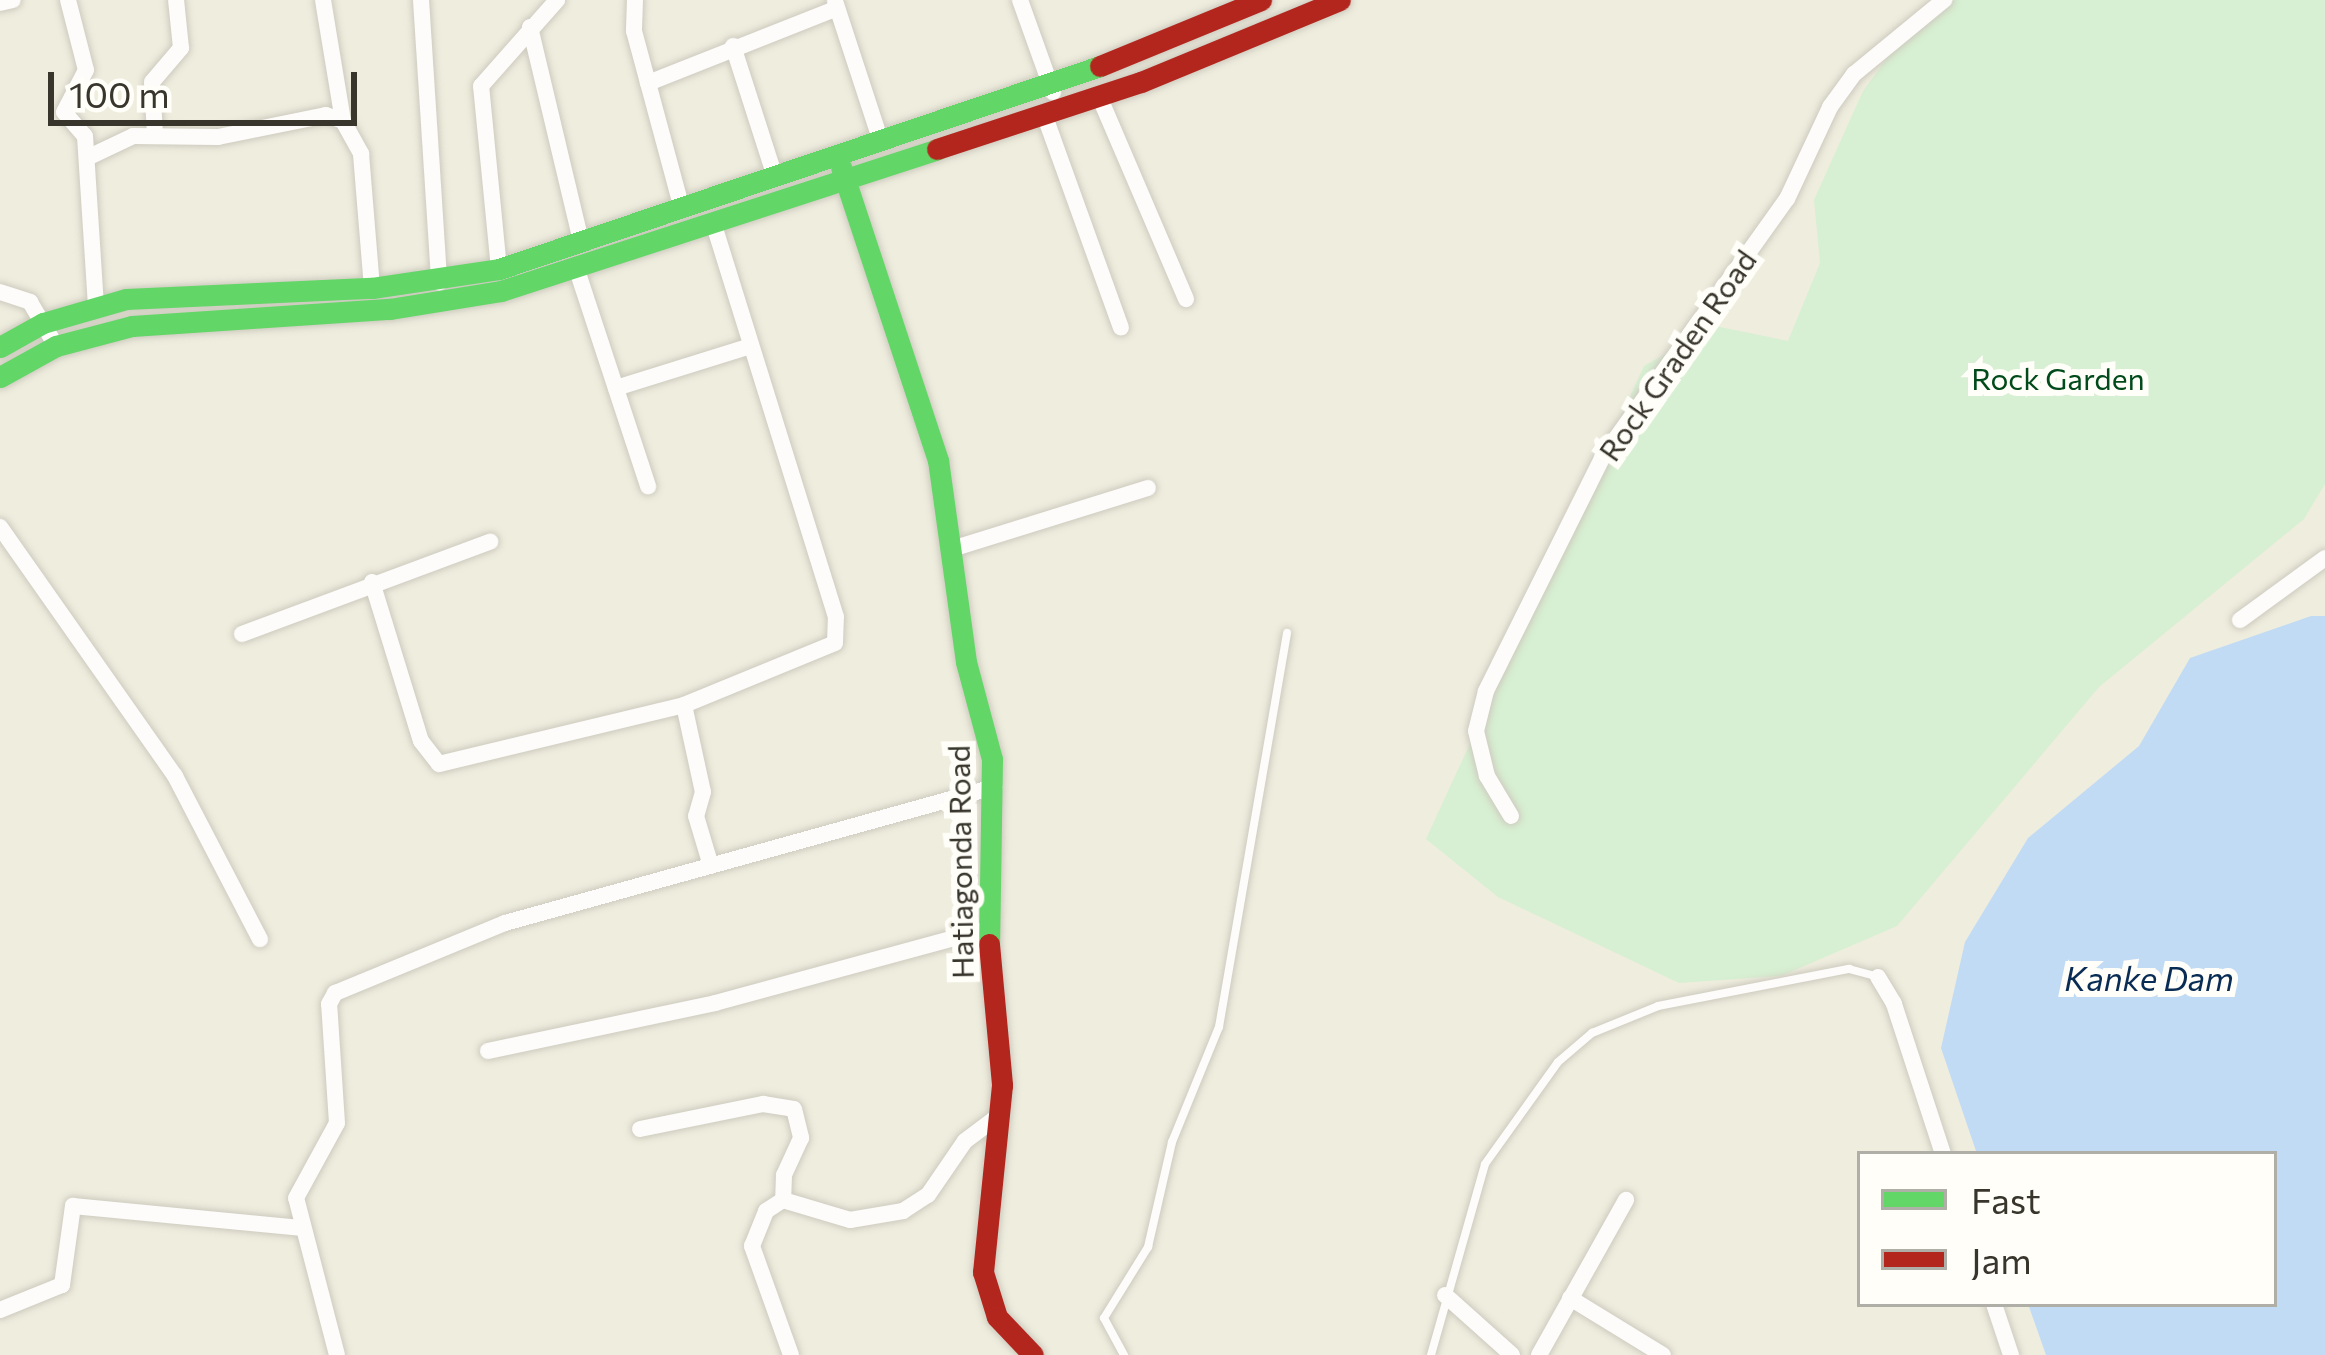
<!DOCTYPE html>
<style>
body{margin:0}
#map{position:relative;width:2325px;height:1355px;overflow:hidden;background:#efedde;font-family:Commissioner,sans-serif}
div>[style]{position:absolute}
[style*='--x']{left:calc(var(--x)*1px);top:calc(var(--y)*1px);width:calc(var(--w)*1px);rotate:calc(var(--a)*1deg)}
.green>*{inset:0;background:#d7efd2}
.water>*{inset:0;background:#c2dbf5}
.roads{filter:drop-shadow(0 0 3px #cdcbbf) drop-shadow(0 0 3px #cdcbbf)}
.lane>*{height:8px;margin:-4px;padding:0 4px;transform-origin:4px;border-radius:4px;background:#fdfcfa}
.street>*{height:16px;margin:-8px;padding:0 8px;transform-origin:8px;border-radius:8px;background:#fdfcfa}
.fast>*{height:21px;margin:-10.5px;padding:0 10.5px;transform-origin:10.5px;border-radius:10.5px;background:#63d668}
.jam>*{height:21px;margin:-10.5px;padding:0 10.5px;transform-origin:10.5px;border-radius:10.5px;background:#b3261e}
span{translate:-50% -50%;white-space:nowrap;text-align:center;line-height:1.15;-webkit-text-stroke:12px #fffef9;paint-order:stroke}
.street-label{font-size:30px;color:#38362c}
.park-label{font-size:30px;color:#014b1b}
.water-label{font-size:33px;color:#092c54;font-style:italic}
.legend{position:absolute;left:1857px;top:1151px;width:420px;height:156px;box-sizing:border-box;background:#fffef9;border:3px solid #afaea7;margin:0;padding:15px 21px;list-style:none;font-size:36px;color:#38362c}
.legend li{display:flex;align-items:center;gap:24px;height:60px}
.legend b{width:60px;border:3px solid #afaea7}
.scale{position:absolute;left:48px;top:72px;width:309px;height:54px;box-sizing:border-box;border:6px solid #38362c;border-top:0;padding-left:15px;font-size:36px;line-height:42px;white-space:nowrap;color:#38362c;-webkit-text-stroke:9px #fffef9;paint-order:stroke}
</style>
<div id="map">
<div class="green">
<div style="clip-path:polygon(1930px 0,2325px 0,2325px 484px,2304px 519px,2099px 687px,1897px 926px,1781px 976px,1679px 983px,1498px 897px,1426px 839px,1644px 366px,1715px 326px,1788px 341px,1820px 263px,1814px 200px,1863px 91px)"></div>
</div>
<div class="water">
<div style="clip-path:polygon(2311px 616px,2325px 616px,2325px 1355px,2046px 1355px,2028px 1304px,2274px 1304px,2274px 1154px,1977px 1154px,1941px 1048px,1965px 942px,2028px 838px,2139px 746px,2190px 658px)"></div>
</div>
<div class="roads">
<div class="lane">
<div style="--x:1124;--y:1355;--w:42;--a:-118.4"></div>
<div style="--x:1104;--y:1318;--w:84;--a:-58.2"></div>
<div style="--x:1148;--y:1247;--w:108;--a:-77.1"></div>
<div style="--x:1172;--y:1142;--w:124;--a:-67.8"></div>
<div style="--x:1219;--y:1027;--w:400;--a:-80.2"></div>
<div style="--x:1431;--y:1355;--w:198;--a:-74.2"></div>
<div style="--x:1485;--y:1164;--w:125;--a:-54.4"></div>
<div style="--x:1558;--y:1062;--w:45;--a:-40.5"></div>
<div style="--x:1592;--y:1033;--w:71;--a:-22.2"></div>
<div style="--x:1658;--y:1006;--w:195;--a:-11"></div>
<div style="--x:1849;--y:969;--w:28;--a:15"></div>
</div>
<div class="street">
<div style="--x:68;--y:0;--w:72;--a:75.6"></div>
<div style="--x:86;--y:70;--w:47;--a:117.6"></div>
<div style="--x:64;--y:112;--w:32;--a:49"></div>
<div style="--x:85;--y:136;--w:169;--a:86.3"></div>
<div style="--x:323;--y:0;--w:123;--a:80.6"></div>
<div style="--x:421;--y:0;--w:283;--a:86.3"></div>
<div style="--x:635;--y:0;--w:31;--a:92"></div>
<div style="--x:634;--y:31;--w:184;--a:74.9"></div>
<div style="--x:1020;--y:0;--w:98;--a:70.3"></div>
<div style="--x:835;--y:1;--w:148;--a:71.9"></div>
<div style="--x:0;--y:3;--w:13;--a:-13"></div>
<div style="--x:530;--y:27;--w:220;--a:76.6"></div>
<div style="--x:733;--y:46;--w:138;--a:72.2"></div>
<div style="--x:648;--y:83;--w:203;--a:-21.6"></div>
<div style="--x:1099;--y:96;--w:221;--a:66.8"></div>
<div style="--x:1044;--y:114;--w:227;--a:70.2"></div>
<div style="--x:155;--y:134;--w:52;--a:-93.3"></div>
<div style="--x:152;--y:82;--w:45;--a:-49.5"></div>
<div style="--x:181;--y:48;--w:48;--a:-95.9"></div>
<div style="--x:89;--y:157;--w:49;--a:-25.5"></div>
<div style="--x:133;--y:136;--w:85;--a:0.7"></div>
<div style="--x:218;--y:137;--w:110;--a:-11.5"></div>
<div style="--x:326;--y:115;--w:18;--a:19"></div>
<div style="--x:343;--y:121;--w:38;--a:61"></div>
<div style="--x:361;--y:154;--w:134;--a:85.3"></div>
<div style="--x:576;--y:267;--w:231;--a:71.8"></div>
<div style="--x:499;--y:269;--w:184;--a:-95.6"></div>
<div style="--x:481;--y:86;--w:115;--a:-48.5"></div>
<div style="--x:0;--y:292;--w:32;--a:18"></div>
<div style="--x:30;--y:302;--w:51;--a:59.4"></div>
<div style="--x:616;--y:388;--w:141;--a:-17.3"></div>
<div style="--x:0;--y:527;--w:304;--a:54.9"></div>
<div style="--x:175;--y:776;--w:184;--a:62.5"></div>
<div style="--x:955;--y:548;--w:202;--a:-17.3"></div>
<div style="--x:372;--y:582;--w:166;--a:72.9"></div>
<div style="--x:421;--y:741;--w:29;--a:52"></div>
<div style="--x:439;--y:764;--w:252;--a:-13.5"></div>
<div style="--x:684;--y:705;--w:163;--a:-22.3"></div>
<div style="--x:835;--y:643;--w:26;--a:-88"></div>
<div style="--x:836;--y:617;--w:413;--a:-107.3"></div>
<div style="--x:2240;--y:620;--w:105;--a:-36.1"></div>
<div style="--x:242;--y:634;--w:265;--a:-20.4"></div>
<div style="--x:684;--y:705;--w:89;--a:77.7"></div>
<div style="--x:703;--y:792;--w:25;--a:106"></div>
<div style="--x:696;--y:816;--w:52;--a:73.3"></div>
<div style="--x:1511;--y:816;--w:47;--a:-121"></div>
<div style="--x:1487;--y:776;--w:46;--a:-103.7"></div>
<div style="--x:1476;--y:731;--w:41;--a:-76"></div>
<div style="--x:1486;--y:691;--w:260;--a:-63.5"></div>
<div style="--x:1602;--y:458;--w:318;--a:-54.5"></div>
<div style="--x:1787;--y:199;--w:102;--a:-64.9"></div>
<div style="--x:1830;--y:107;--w:41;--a:-54"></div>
<div style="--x:1854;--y:74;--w:117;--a:-39.4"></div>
<div style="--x:1878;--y:977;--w:31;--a:59"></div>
<div style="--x:1894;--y:1004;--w:158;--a:71.9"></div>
<div style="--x:488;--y:1051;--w:232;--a:-11.9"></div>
<div style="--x:715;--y:1003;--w:283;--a:-15.2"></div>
<div style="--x:640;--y:1129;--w:126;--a:-11.5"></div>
<div style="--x:763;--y:1104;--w:31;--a:9"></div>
<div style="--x:794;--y:1109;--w:30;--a:76"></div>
<div style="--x:801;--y:1138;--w:41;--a:114.7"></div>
<div style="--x:784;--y:1175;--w:25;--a:92"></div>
<div style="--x:1445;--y:1295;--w:90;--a:41.8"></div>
<div style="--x:1570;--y:1298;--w:109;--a:31.5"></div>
<div style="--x:1994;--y:1304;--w:54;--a:71.6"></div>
<div style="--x:0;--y:1310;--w:67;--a:-22"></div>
<div style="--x:62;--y:1285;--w:80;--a:-82.1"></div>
<div style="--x:73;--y:1206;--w:231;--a:5.5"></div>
<div style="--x:337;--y:1355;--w:162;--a:-104.6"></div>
<div style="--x:296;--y:1198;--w:85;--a:-61.3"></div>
<div style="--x:337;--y:1123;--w:119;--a:-93.8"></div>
<div style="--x:329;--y:1004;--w:13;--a:-61"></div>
<div style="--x:335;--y:993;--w:184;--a:-22.4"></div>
<div style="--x:505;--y:923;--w:508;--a:-15.54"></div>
<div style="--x:791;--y:1355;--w:116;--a:-109.7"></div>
<div style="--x:752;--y:1246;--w:38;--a:-68"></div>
<div style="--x:766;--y:1211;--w:20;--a:-33"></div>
<div style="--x:783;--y:1200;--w:70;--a:16.6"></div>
<div style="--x:850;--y:1220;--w:54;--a:-9.6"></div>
<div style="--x:903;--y:1211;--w:30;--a:-33"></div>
<div style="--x:928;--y:1195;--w:65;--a:-55.6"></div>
<div style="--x:965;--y:1141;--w:45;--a:-36.9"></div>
<div style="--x:1539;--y:1355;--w:178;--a:-60.7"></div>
</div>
<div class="fast">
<div style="--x:841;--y:167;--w:309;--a:71.7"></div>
<div style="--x:938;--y:460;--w:204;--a:82.1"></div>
<div style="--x:966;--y:662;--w:100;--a:75"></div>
<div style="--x:992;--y:759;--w:185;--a:90.9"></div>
<div style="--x:0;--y:347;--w:49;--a:-29.2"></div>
<div style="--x:43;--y:323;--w:86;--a:-16.1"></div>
<div style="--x:126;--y:299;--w:246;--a:-2.6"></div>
<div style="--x:372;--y:288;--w:128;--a:-8.5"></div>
<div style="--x:499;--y:269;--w:634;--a:-18.66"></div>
<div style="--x:0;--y:377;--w:64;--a:-29"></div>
<div style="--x:56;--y:346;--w:79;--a:-14.7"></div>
<div style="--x:132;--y:326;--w:259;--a:-3.8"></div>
<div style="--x:390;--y:309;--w:112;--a:-9.2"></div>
<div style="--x:501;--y:291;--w:459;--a:-18"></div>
</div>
<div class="jam">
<div style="--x:1100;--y:66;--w:174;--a:-22.3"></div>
<div style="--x:937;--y:149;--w:215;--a:-18.2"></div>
<div style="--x:1141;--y:82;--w:215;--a:-22.4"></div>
<div style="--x:989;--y:944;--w:142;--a:84.7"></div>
<div style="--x:1002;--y:1085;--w:188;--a:95.8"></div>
<div style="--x:983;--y:1272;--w:47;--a:72.7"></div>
<div style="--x:997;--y:1317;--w:52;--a:46.5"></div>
</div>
</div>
<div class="street-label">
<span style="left:1677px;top:355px;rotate:-55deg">Rock Graden Road</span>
<span style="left:960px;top:862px;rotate:-91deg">Hatiagonda Road</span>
</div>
<div class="park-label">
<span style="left:2058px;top:378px">Rock Garden</span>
</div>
<div class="water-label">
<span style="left:2149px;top:978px">Kanke Dam</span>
</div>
<ul class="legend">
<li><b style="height:15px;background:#63d668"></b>Fast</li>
<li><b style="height:15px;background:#b3261e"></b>Jam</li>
</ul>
<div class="scale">100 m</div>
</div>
